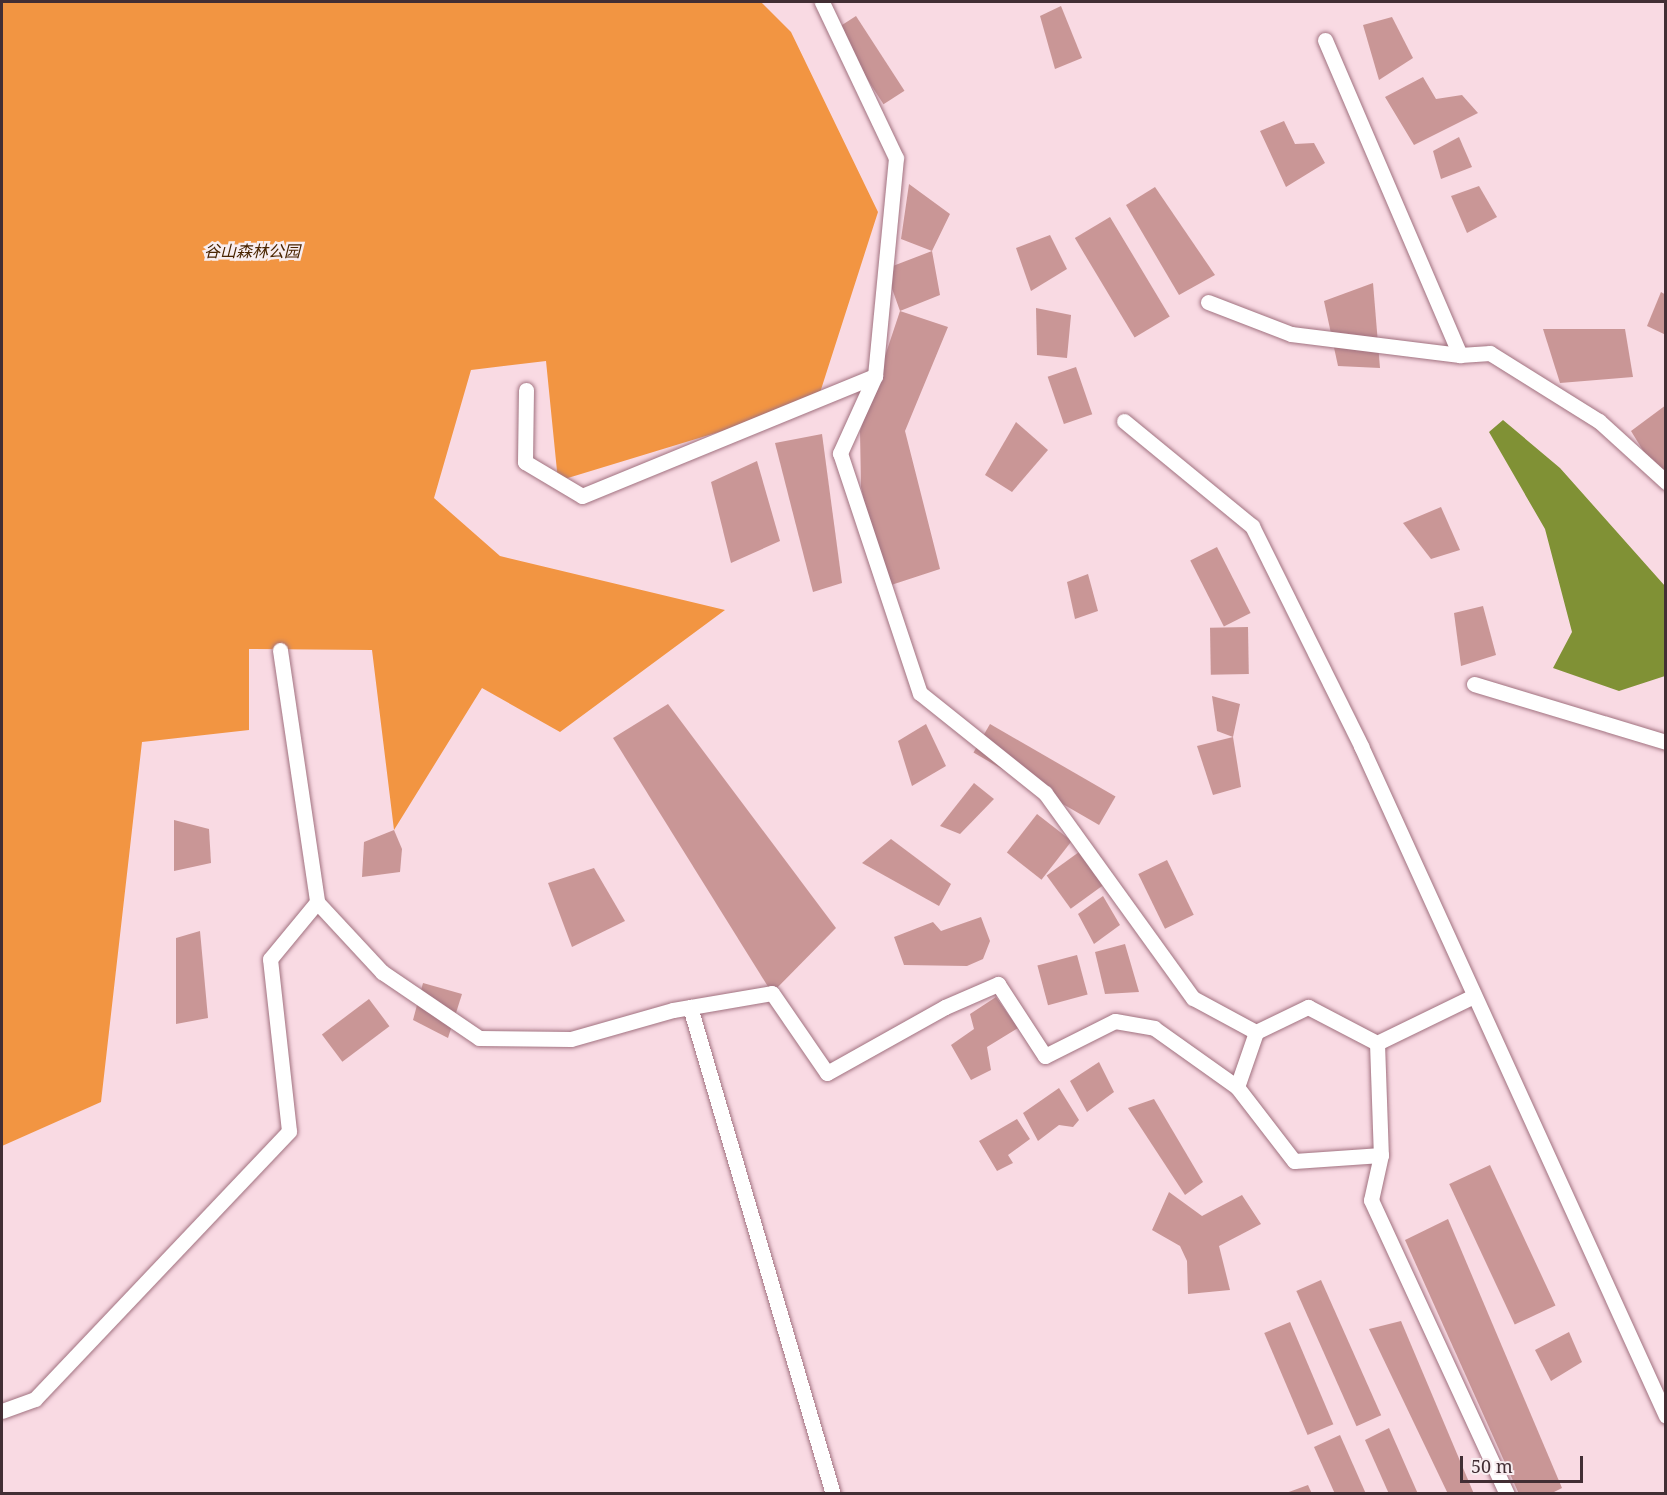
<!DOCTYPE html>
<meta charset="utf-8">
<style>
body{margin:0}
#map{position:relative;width:1667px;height:1495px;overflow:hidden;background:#f9dae3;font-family:"Noto Serif","Noto Sans SC",serif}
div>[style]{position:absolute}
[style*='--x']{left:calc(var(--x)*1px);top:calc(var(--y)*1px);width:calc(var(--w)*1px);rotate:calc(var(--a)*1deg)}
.forest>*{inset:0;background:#f29542}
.water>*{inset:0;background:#809135}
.building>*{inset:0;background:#c99696;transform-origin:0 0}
.roads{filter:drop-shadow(0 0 2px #a17280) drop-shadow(0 0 2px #a17280)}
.street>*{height:15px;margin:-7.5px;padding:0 7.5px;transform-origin:7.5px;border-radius:7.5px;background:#fff}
span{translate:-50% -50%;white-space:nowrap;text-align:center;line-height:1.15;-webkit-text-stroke:5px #f8edf0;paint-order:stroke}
.park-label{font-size:16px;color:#492401;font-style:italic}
.frame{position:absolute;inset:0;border:3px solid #422e34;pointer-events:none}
.scale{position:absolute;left:1460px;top:1456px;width:123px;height:27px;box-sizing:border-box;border:3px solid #422e34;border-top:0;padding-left:8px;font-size:18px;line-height:21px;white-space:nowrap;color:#422e34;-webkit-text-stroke:4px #f8edf0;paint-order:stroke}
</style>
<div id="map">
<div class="forest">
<div style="clip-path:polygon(2px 2px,761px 2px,791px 32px,878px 212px,817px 402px,558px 481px,546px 361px,471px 370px,434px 498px,500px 556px,725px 610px,560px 732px,482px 688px,394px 830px,372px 650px,249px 649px,249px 730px,142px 742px,101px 1102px,2px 1146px)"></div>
</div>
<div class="water">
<div style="clip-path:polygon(1503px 420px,1560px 468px,1665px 586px,1665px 676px,1619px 691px,1553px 668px,1572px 632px,1545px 529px,1489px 432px)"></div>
</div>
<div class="building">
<div style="clip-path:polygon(1061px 6px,1082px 58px,1055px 69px,1040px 16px)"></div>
<div style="left:856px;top:16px;width:89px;height:25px;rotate:57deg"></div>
<div style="clip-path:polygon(1392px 17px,1413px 58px,1379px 80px,1363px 25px)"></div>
<div style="clip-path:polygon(1423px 77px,1436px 99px,1462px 95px,1478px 113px,1414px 145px,1385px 97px)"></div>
<div style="clip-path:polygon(1284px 121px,1295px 144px,1314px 143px,1325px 163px,1286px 187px,1260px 131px)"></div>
<div style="clip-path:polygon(1459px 137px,1472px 167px,1441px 179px,1433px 151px)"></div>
<div style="clip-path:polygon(909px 184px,950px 214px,932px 251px,940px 295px,900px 311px,885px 269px,932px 251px,901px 239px)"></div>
<div style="clip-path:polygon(1479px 186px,1497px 217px,1467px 233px,1451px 196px)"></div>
<div style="clip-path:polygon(1155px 187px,1215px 275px,1179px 295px,1126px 205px)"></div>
<div style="left:1110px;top:217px;width:116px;height:41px;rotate:59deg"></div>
<div style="clip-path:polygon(1050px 235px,1067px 269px,1031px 291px,1016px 248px)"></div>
<div style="clip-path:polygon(1373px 283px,1380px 368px,1338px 366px,1324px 301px)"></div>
<div style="clip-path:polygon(1661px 292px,1666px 295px,1666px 335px,1647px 326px)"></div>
<div style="clip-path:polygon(1036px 308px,1071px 315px,1067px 358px,1037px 355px)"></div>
<div style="clip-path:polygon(900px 311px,948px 327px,905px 431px,940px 569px,882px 588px,861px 487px,860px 431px)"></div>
<div style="clip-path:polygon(1543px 329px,1625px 329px,1633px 377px,1560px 383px)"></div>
<div style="left:1076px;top:367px;width:50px;height:30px;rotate:71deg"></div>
<div style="clip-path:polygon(1666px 405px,1666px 488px,1631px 431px)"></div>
<div style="clip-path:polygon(1016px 422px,1048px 450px,1012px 492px,985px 475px)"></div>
<div style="clip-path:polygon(822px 434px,842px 583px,813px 592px,775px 443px)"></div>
<div style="clip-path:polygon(757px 461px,780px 541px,731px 563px,711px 482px)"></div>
<div style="clip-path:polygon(1441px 507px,1460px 550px,1431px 559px,1403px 523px)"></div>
<div style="left:1217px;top:547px;width:74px;height:30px;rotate:63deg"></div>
<div style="clip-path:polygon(1088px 574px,1098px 611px,1075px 619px,1067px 582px)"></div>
<div style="clip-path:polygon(1483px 606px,1496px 655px,1461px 666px,1454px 613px)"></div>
<div style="left:1248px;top:627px;width:47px;height:38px;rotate:89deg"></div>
<div style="clip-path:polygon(1212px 696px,1240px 704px,1233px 737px,1217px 731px)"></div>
<div style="clip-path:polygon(668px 704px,836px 928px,772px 993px,613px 738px)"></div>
<div style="clip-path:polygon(926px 724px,946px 766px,912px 786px,898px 741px)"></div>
<div style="left:990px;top:724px;width:145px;height:33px;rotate:30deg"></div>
<div style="clip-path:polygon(1233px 737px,1241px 787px,1213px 795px,1197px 746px)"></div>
<div style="clip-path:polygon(974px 783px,994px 799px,960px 834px,940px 826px)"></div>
<div style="left:1037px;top:814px;width:44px;height:49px;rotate:38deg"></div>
<div style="clip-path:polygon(174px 820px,209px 829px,211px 863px,174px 871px)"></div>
<div style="clip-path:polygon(394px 830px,402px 849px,400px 872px,362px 877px,364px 842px)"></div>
<div style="clip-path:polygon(891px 839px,951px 884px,939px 906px,862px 863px)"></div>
<div style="left:1079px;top:852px;width:41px;height:40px;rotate:54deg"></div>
<div style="left:1167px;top:860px;width:61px;height:32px;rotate:64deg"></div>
<div style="clip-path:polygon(594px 868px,625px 921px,572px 947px,548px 883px)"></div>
<div style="clip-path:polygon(1103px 896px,1120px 925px,1094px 944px,1078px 914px)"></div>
<div style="clip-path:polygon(981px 917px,990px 941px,983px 959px,967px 966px,904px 965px,894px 937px,933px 922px,941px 931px)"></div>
<div style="clip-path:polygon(200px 931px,208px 1018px,176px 1024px,176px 938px)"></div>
<div style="clip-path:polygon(1125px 944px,1139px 992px,1105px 994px,1095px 952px)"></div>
<div style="left:1077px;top:955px;width:41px;height:41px;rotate:75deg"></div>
<div style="clip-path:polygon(423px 983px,462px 994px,448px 1038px,413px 1020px)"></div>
<div style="clip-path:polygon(996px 997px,1018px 1028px,987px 1047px,991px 1070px,971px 1080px,951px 1045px,974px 1029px,970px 1014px)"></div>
<div style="left:369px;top:999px;width:34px;height:59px;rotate:53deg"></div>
<div style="clip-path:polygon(1099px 1062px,1114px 1092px,1087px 1112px,1070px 1081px)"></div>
<div style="clip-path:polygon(1059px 1088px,1079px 1120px,1073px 1127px,1059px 1125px,1038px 1141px,1023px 1113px)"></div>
<div style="clip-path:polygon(1154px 1099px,1203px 1182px,1185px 1195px,1128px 1108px)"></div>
<div style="clip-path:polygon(1017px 1119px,1030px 1139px,1008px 1155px,1013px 1163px,997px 1171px,979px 1141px)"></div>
<div style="left:1490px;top:1165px;width:155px;height:45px;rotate:65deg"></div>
<div style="clip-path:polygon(1169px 1192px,1202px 1216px,1242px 1195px,1261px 1224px,1219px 1246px,1230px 1290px,1188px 1294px,1187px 1261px,1180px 1246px,1152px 1230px)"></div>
<div style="clip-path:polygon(1448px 1219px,1562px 1488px,1550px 1494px,1519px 1494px,1405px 1240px)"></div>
<div style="left:1321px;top:1280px;width:148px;height:27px;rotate:66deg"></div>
<div style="clip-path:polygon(1401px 1321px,1474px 1494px,1448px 1494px,1369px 1329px)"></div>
<div style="left:1290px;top:1322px;width:111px;height:28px;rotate:67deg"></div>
<div style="clip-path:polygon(1569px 1332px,1582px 1362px,1551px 1381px,1535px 1350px)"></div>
<div style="clip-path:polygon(1389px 1428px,1418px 1494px,1389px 1494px,1365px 1440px)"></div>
<div style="clip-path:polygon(1340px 1435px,1366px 1494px,1335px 1494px,1314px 1447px)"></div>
<div style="clip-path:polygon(1308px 1485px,1312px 1494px,1286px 1494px,1286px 1493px)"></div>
</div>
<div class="roads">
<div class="street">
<div style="--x:1325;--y:40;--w:343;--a:66.8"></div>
<div style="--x:1460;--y:355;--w:30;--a:-4"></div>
<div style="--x:1490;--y:353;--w:128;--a:32"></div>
<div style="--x:1599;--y:421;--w:91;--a:42.3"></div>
<div style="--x:1208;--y:302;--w:89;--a:21.1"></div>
<div style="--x:1291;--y:334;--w:170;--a:7.1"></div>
<div style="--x:875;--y:376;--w:85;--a:114.4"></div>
<div style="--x:840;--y:453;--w:253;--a:71.6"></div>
<div style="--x:920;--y:693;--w:160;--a:38.7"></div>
<div style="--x:1045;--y:793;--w:253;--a:54.2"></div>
<div style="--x:1193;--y:998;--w:72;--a:28.4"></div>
<div style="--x:1256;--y:1032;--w:58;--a:-25.7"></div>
<div style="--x:1308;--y:1007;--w:78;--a:27.6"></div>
<div style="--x:1377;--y:1043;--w:112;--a:88"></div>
<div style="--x:1381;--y:1155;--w:87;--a:176.1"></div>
<div style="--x:1294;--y:1161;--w:93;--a:-127.6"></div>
<div style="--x:1237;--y:1087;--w:58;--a:-70.9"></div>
<div style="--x:526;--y:390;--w:72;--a:90.8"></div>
<div style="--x:525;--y:462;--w:66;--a:30.8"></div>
<div style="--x:582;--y:496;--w:317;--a:-22.3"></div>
<div style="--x:875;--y:376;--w:219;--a:-84.5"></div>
<div style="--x:896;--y:158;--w:173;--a:-115.4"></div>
<div style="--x:1124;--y:421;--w:166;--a:39.4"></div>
<div style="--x:1252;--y:526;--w:246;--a:63.6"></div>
<div style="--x:1361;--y:746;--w:736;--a:65.52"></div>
<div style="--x:280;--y:650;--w:255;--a:81.6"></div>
<div style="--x:317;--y:902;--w:96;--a:47.1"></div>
<div style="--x:382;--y:972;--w:117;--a:34.2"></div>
<div style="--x:479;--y:1038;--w:92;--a:0.6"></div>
<div style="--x:571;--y:1039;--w:106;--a:-15.9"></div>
<div style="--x:673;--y:1010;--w:100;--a:-9.7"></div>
<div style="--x:772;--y:993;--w:97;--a:55.5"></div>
<div style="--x:827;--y:1073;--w:135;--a:-29.2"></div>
<div style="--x:945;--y:1007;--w:58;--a:-23.5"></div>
<div style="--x:998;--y:984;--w:86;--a:56.9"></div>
<div style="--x:1045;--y:1056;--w:78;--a:-26.6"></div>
<div style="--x:1115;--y:1021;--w:40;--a:10"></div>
<div style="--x:1154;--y:1028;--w:102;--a:35.4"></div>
<div style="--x:1474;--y:684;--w:201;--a:16.8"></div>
<div style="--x:690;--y:1007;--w:508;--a:73.64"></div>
<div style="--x:1377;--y:1043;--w:108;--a:-25.9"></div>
<div style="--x:1381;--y:1155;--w:46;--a:102.5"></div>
<div style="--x:1371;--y:1200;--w:324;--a:65.2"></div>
<div style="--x:2;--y:1411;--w:35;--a:-20"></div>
<div style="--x:35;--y:1399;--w:369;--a:-46.5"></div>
<div style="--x:289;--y:1131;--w:173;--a:-96.3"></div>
<div style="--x:270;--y:959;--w:74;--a:-50.5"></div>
</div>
</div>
<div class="park-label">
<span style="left:252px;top:251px">谷山森林公园</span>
</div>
<div class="frame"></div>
<div class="scale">50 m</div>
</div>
